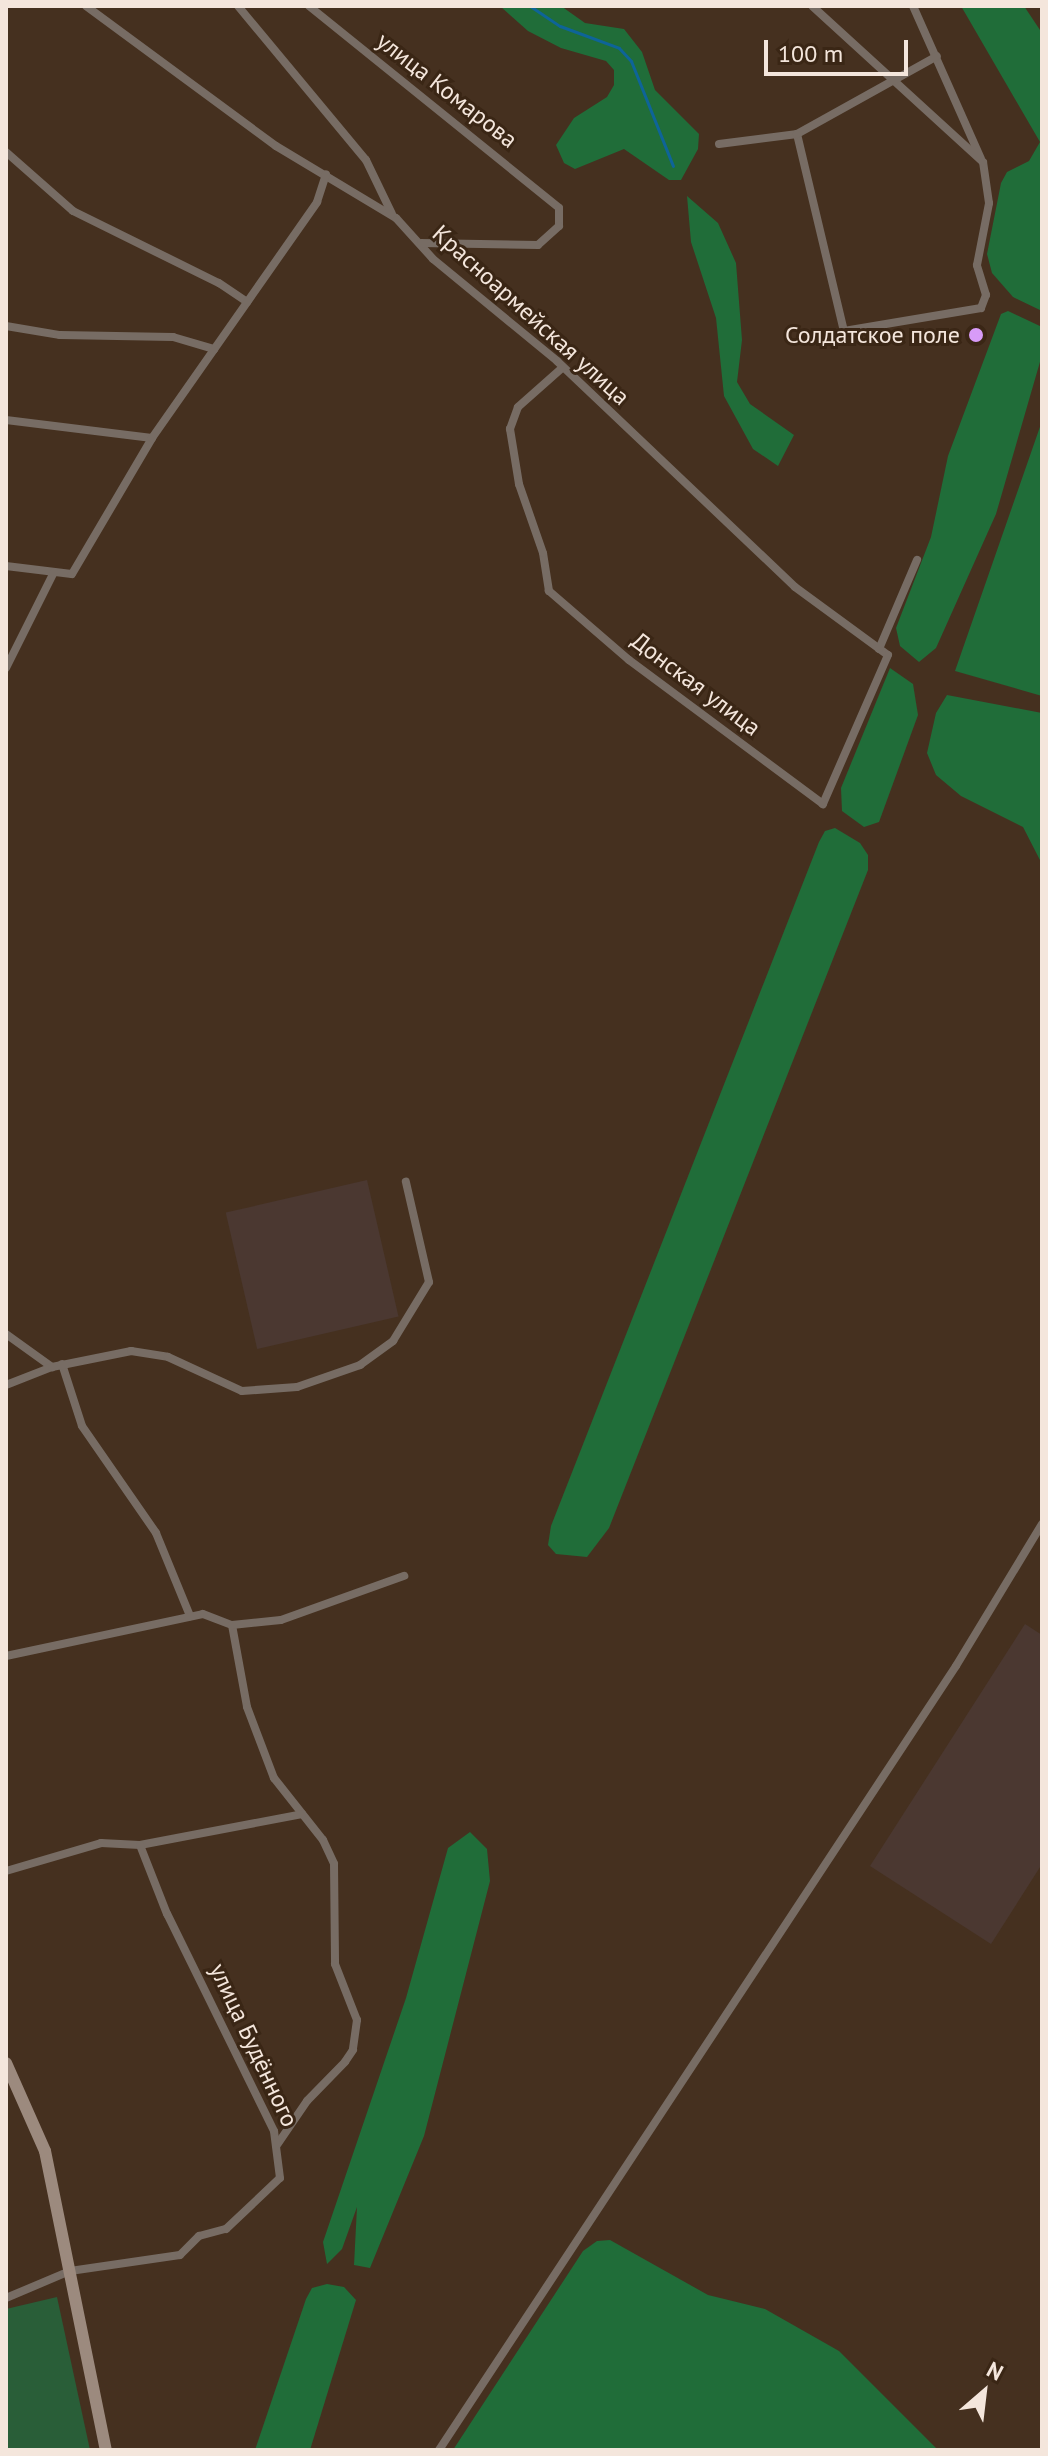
<!DOCTYPE html>
<meta charset="utf-8">
<style>
body{margin:0}
#map{position:relative;width:1048px;height:2456px;overflow:hidden;background:#45301f;font-family:"PT Sans",sans-serif}
div>[style]{position:absolute}
[style*='--x']{left:calc(var(--x)*1px);top:calc(var(--y)*1px);width:calc(var(--w)*1px);rotate:calc(var(--a)*1deg)}
.industrial>*{inset:0;background:#4b3831;transform-origin:0 0}
.green>*{inset:0;background:#295e38}
.forest>*{inset:0;background:#206d39}
.stream>*{height:3px;margin:-1.5px;padding:0 1.5px;transform-origin:1.5px;border-radius:1.5px;background:#0e6498}
.minor>*{height:8px;margin:-4px;padding:0 4px;transform-origin:4px;border-radius:4px;background:#776c64}
.secondary>*{height:12px;margin:-6px;padding:0 6px;transform-origin:6px;border-radius:6px;background:#9c8a7e}
.dots>*{width:22px;height:22px;translate:-50% -50%;box-sizing:border-box;border:4px solid #3a2615;border-radius:50%}
span{translate:-50% -50%;white-space:nowrap;text-align:center;line-height:1.15;-webkit-text-stroke:6px #3a2615;paint-order:stroke}
.street-label{font-size:24px;color:#f4e6dc}
.poi-label{font-size:24px;color:#f4e6dc}
.right{translate:-100% -50%;text-align:right}
.frame{position:absolute;inset:0;border:8px solid #f4e6dc;pointer-events:none}
.north{position:absolute;left:944px;top:2352px;width:80px;height:80px;-webkit-text-stroke:6px #3a2615;paint-order:stroke;rotate:28deg;font-size:22px;font-weight:700;line-height:32px;text-align:center;color:#f4e6dc}
.north::after{content:'';display:block;margin:auto;width:28px;height:36px;background:#f4e6dc;clip-path:polygon(50% 0,100% 100%,50% 72%,0 100%)}
.scale{position:absolute;left:764px;top:40px;width:144px;height:36px;box-sizing:border-box;border:4px solid #f4e6dc;border-top:0;padding-left:10px;font-size:24px;line-height:28px;white-space:nowrap;color:#f4e6dc;-webkit-text-stroke:6px #3a2615;paint-order:stroke}
</style>
<div id="map">
<div class="industrial">
<div style="left:367px;top:1180px;width:140px;height:145px;rotate:77deg"></div>
<div style="clip-path:polygon(1025px 1624px,1042px 1635px,1042px 1864px,991px 1944px,870px 1866px)"></div>
</div>
<div class="green">
<div style="clip-path:polygon(57px 2297px,90px 2450px,6px 2450px,6px 2309px)"></div>
</div>
<div class="forest">
<div style="clip-path:polygon(500px 6px,561px 6px,585px 23px,624px 29px,642px 52px,655px 90px,699px 134px,698px 149px,681px 180px,669px 180px,624px 149px,575px 169px,564px 163px,556px 145px,574px 118px,607px 97px,614px 85px,614px 70px,606px 61px,561px 48px,528px 31px)"></div>
<div style="clip-path:polygon(961px 6px,1024px 6px,1042px 33px,1042px 311px,1013px 297px,992px 273px,987px 254px,1001px 183px,1007px 172px,1029px 161px,1040px 142px)"></div>
<div style="clip-path:polygon(687px 196px,718px 223px,736px 263px,742px 340px,737px 382px,750px 404px,794px 435px,778px 466px,753px 449px,724px 396px,716px 318px,691px 242px)"></div>
<div style="clip-path:polygon(1008px 311px,1042px 327px,1042px 355px,996px 514px,936px 648px,919px 662px,900px 646px,896px 628px,931px 537px,948px 456px,1001px 314px)"></div>
<div style="clip-path:polygon(1042px 421px,1040px 511px,1042px 696px,955px 671px)"></div>
<div style="clip-path:polygon(890px 668px,913px 684px,918px 715px,879px 822px,864px 827px,842px 811px,841px 788px)"></div>
<div style="clip-path:polygon(947px 695px,1042px 713px,1042px 864px,1023px 827px,961px 796px,936px 775px,927px 753px,936px 713px)"></div>
<div style="clip-path:polygon(835px 828px,860px 843px,868px 855px,868px 870px,609px 1528px,587px 1557px,556px 1554px,548px 1545px,551px 1526px,819px 842px,825px 831px)"></div>
<div style="clip-path:polygon(470px 1832px,487px 1849px,490px 1881px,424px 2136px,370px 2268px,354px 2265px,357px 2207px,342px 2249px,327px 2264px,323px 2242px,406px 1998px,448px 1848px)"></div>
<div style="clip-path:polygon(610px 2240px,708px 2295px,765px 2309px,839px 2351px,938px 2450px,453px 2450px,583px 2251px,597px 2241px)"></div>
<div style="clip-path:polygon(327px 2284px,344px 2287px,356px 2300px,310px 2450px,255px 2450px,306px 2299px,312px 2288px)"></div>
</div>
<div class="stream">
<div style="--x:530;--y:6;--w:36;--a:34"></div>
<div style="--x:560;--y:26;--w:63;--a:20.4"></div>
<div style="--x:619;--y:48;--w:18;--a:47"></div>
<div style="--x:631;--y:61;--w:113;--a:68.2"></div>
</div>
<div class="minor">
<div style="--x:86;--y:6;--w:236;--a:36.4"></div>
<div style="--x:276;--y:146;--w:140;--a:31"></div>
<div style="--x:396;--y:218;--w:55;--a:47.9"></div>
<div style="--x:433;--y:259;--w:161;--a:39.4"></div>
<div style="--x:557;--y:361;--w:328;--a:43.5"></div>
<div style="--x:795;--y:587;--w:115;--a:36.2"></div>
<div style="--x:888;--y:655;--w:163;--a:113.6"></div>
<div style="--x:823;--y:804;--w:242;--a:-143.4"></div>
<div style="--x:629;--y:660;--w:106;--a:-139.2"></div>
<div style="--x:549;--y:591;--w:38;--a:-99"></div>
<div style="--x:543;--y:553;--w:73;--a:-109.2"></div>
<div style="--x:519;--y:484;--w:56;--a:-99.3"></div>
<div style="--x:510;--y:429;--w:23;--a:-70"></div>
<div style="--x:518;--y:407;--w:60;--a:-41.6"></div>
<div style="--x:238;--y:6;--w:200;--a:50.3"></div>
<div style="--x:366;--y:160;--w:60;--a:64.3"></div>
<div style="--x:309;--y:6;--w:321;--a:38.9"></div>
<div style="--x:559;--y:208;--w:18;--a:90"></div>
<div style="--x:559;--y:226;--w:28;--a:138"></div>
<div style="--x:538;--y:245;--w:117;--a:-179"></div>
<div style="--x:913;--y:6;--w:167;--a:66"></div>
<div style="--x:797;--y:134;--w:203;--a:76.6"></div>
<div style="--x:844;--y:331;--w:139;--a:-9.5"></div>
<div style="--x:981;--y:308;--w:14;--a:-69"></div>
<div style="--x:986;--y:295;--w:31;--a:-107"></div>
<div style="--x:977;--y:265;--w:63;--a:-79"></div>
<div style="--x:989;--y:203;--w:41;--a:-98.3"></div>
<div style="--x:983;--y:162;--w:231;--a:-137.6"></div>
<div style="--x:719;--y:144;--w:79;--a:-7.3"></div>
<div style="--x:797;--y:134;--w:160;--a:-29.1"></div>
<div style="--x:6;--y:152;--w:89;--a:41.4"></div>
<div style="--x:73;--y:211;--w:163;--a:26.3"></div>
<div style="--x:219;--y:283;--w:34;--a:34"></div>
<div style="--x:6;--y:326;--w:55;--a:9.5"></div>
<div style="--x:60;--y:335;--w:113;--a:1"></div>
<div style="--x:173;--y:337;--w:43;--a:16.3"></div>
<div style="--x:6;--y:420;--w:147;--a:7"></div>
<div style="--x:6;--y:566;--w:66;--a:6.9"></div>
<div style="--x:72;--y:574;--w:158;--a:-59.5"></div>
<div style="--x:152;--y:438;--w:288;--a:-55"></div>
<div style="--x:317;--y:202;--w:29;--a:-72"></div>
<div style="--x:879;--y:649;--w:97;--a:-66.9"></div>
<div style="--x:6;--y:668;--w:107;--a:-63.4"></div>
<div style="--x:6;--y:1334;--w:57;--a:35.7"></div>
<div style="--x:62;--y:1364;--w:65;--a:72.1"></div>
<div style="--x:82;--y:1426;--w:130;--a:55.3"></div>
<div style="--x:156;--y:1533;--w:90;--a:67.7"></div>
<div style="--x:6;--y:1385;--w:49;--a:-21.4"></div>
<div style="--x:52;--y:1367;--w:81;--a:-11.4"></div>
<div style="--x:131;--y:1351;--w:37;--a:9"></div>
<div style="--x:168;--y:1357;--w:81;--a:24.7"></div>
<div style="--x:242;--y:1391;--w:55;--a:-4.2"></div>
<div style="--x:297;--y:1387;--w:67;--a:-19.2"></div>
<div style="--x:360;--y:1365;--w:41;--a:-36"></div>
<div style="--x:393;--y:1341;--w:69;--a:-58.6"></div>
<div style="--x:429;--y:1282;--w:103;--a:-103"></div>
<div style="--x:232;--y:1625;--w:83;--a:79.6"></div>
<div style="--x:247;--y:1707;--w:76;--a:69.2"></div>
<div style="--x:274;--y:1778;--w:79;--a:51.7"></div>
<div style="--x:323;--y:1840;--w:26;--a:65"></div>
<div style="--x:334;--y:1864;--w:100;--a:89.4"></div>
<div style="--x:335;--y:1964;--w:60;--a:68.6"></div>
<div style="--x:357;--y:2020;--w:30;--a:98"></div>
<div style="--x:353;--y:2050;--w:14;--a:124"></div>
<div style="--x:345;--y:2062;--w:54;--a:134.3"></div>
<div style="--x:307;--y:2101;--w:53;--a:124.3"></div>
<div style="--x:6;--y:1656;--w:201;--a:-12"></div>
<div style="--x:203;--y:1614;--w:31;--a:21"></div>
<div style="--x:232;--y:1625;--w:49;--a:-5.8"></div>
<div style="--x:281;--y:1620;--w:131;--a:-19.7"></div>
<div style="--x:6;--y:1871;--w:99;--a:-16.4"></div>
<div style="--x:101;--y:1843;--w:39;--a:3"></div>
<div style="--x:140;--y:1845;--w:165;--a:-10.8"></div>
<div style="--x:6;--y:2298;--w:69;--a:-22.9"></div>
<div style="--x:70;--y:2271;--w:111;--a:-8.3"></div>
<div style="--x:180;--y:2255;--w:27;--a:-45"></div>
<div style="--x:199;--y:2236;--w:28;--a:-15"></div>
<div style="--x:226;--y:2229;--w:74;--a:-43.4"></div>
<div style="--x:280;--y:2178;--w:47;--a:-97.3"></div>
<div style="--x:274;--y:2131;--w:242;--a:-116.2"></div>
<div style="--x:167;--y:1914;--w:74;--a:-111.4"></div>
<div style="--x:439;--y:2450;--w:939;--a:-56.6"></div>
<div style="--x:956;--y:1666;--w:166;--a:-58.8"></div>
</div>
<div class="secondary">
<div style="--x:6;--y:2063;--w:96;--a:66.1"></div>
<div style="--x:45;--y:2151;--w:305;--a:78.5"></div>
</div>
<div class="dots">
<div style="left:976px;top:335px;background:#d89bf8"></div>
</div>
<div class="street-label">
<span style="left:447px;top:90px;rotate:38deg">улица Комарова</span>
<span style="left:531px;top:315px;rotate:42deg">Красноармейская улица</span>
<span style="left:696px;top:684px;rotate:37deg">Донская улица</span>
<span style="left:254px;top:2045px;rotate:65deg">улица Будённого</span>
</div>
<div class="poi-label">
<span class="right" style="left:960px;top:335px">Солдатское поле</span>
</div>
<div class="frame"></div>
<div class="north">N</div>
<div class="scale">100 m</div>
</div>
